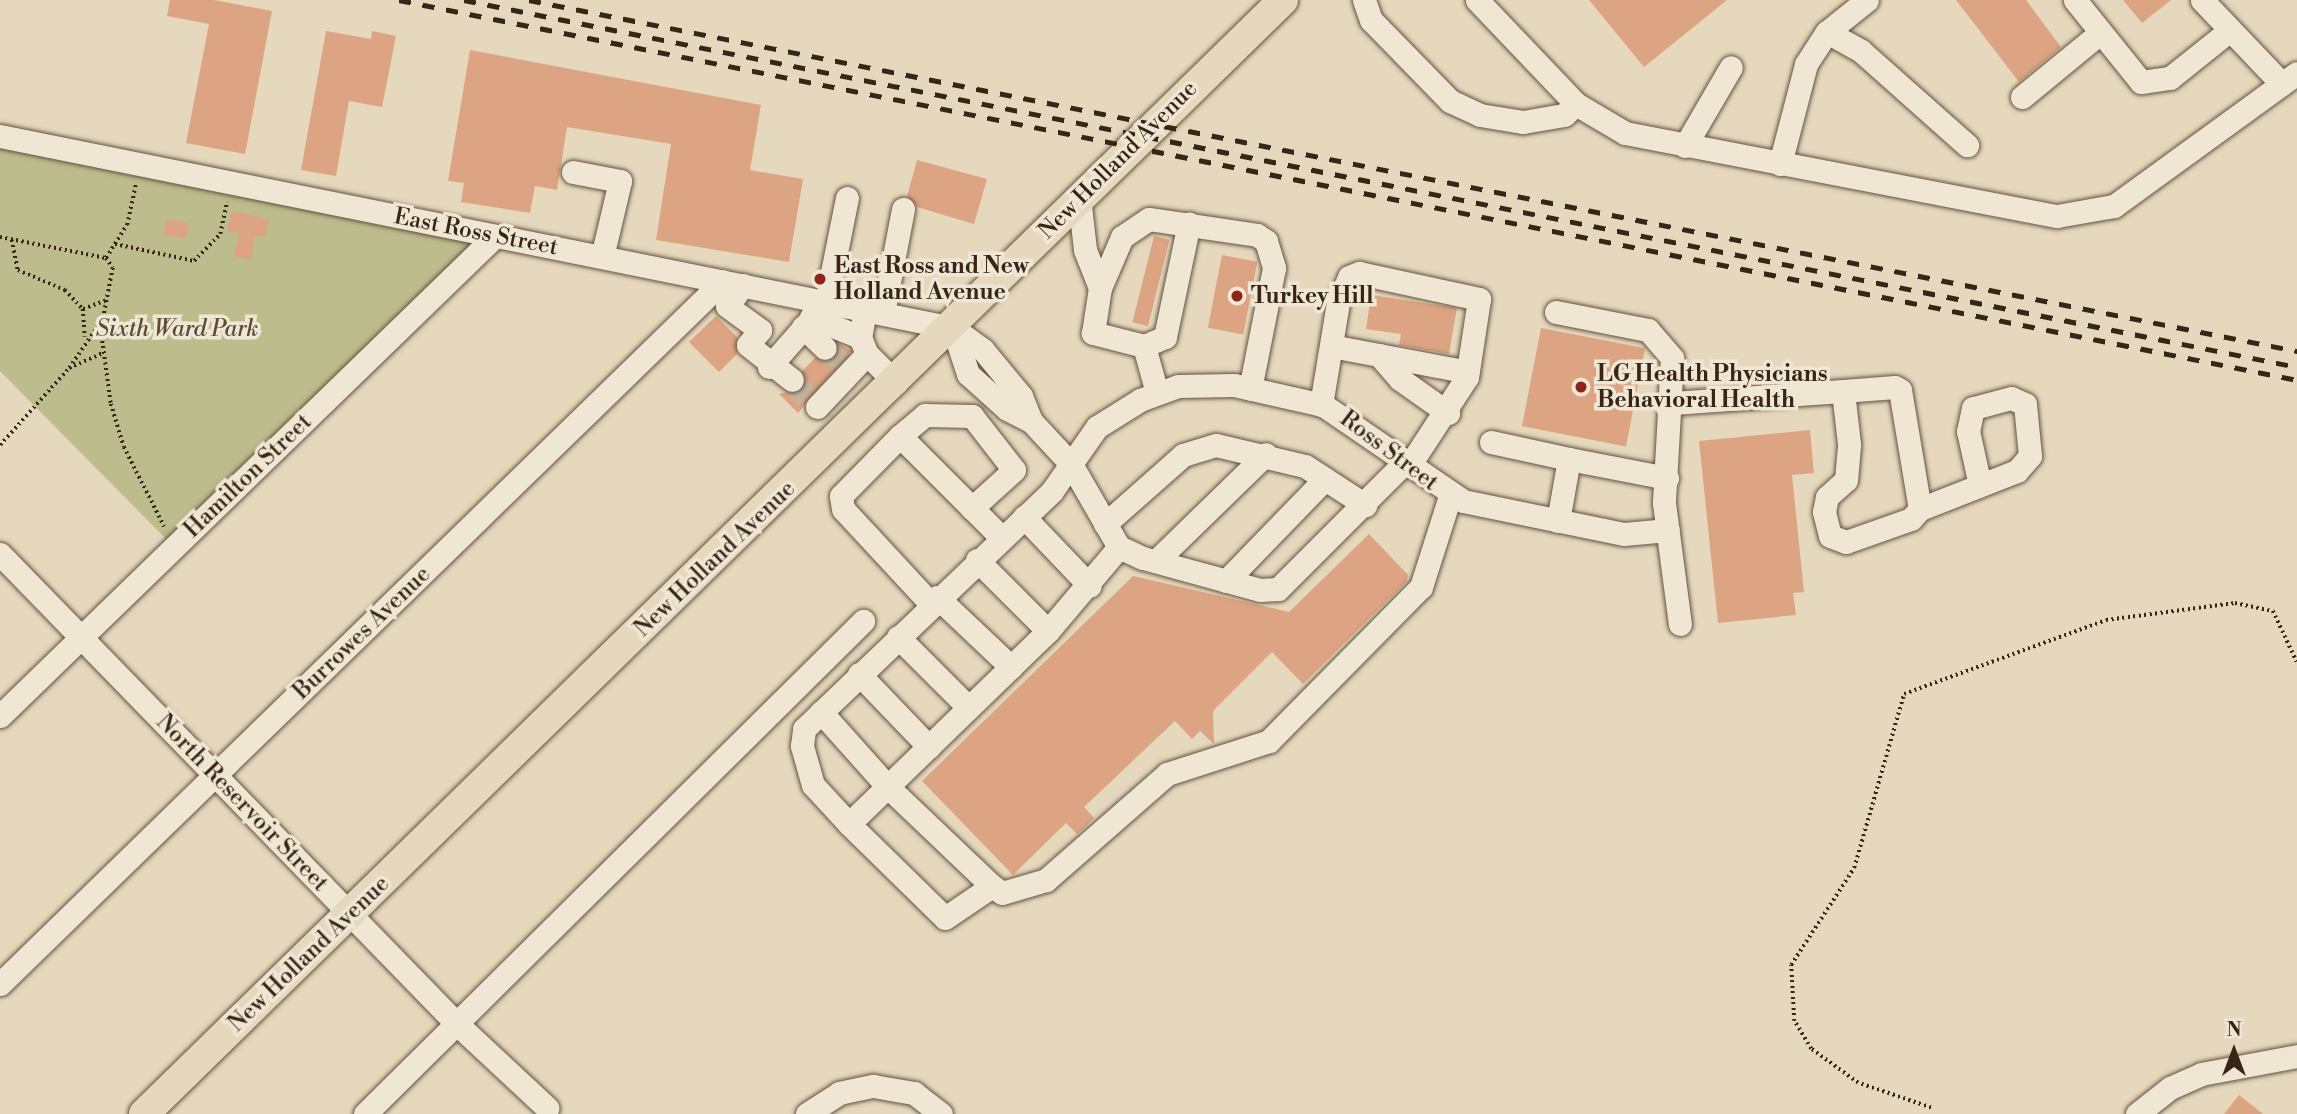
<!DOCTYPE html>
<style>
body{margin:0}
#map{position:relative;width:2297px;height:1114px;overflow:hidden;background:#e6d8bd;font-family:"Libre Bodoni",serif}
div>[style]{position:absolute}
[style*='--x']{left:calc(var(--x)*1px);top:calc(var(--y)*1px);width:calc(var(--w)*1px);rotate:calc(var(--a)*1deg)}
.green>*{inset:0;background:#bdbc8c}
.building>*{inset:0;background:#dca482;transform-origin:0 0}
.minor-tunnel>*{height:23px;margin-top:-11.5px;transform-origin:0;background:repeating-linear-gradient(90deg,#c3b49c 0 23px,transparent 0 34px)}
.path>*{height:3.5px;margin-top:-1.75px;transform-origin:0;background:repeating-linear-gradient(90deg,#382517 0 2px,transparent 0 5.5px)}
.roads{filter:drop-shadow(0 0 2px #645240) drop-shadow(0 0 2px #645240)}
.minor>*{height:23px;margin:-11.5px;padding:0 11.5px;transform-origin:11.5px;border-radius:11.5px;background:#efe6d4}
.major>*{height:30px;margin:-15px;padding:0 15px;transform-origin:15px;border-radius:15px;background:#e6d8bd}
.rail>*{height:5px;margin-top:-2.5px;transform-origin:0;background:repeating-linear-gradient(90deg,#382517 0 12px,transparent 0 24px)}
.dots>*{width:19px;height:19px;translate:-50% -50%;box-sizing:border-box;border:4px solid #efe6d4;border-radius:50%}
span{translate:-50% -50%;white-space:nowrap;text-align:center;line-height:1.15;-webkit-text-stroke:7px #efe6d4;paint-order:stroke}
.street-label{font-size:23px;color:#382517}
.poi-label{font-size:23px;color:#382517;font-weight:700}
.left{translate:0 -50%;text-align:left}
.park-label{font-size:23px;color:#594b34;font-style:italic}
.north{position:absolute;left:2199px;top:1016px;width:70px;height:70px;-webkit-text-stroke:5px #efe6d4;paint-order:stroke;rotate:0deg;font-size:19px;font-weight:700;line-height:28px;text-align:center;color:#382517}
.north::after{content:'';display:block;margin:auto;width:24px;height:32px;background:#382517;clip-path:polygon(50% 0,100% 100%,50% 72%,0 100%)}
</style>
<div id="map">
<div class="green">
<div style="clip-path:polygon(0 136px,495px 236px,174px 547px,0 371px)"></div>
</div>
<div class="building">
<div style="clip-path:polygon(170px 0,214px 0,272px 11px,245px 154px,186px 143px,209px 24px,167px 16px)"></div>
<div style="clip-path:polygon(1589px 0,1727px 0,1644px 67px)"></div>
<div style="clip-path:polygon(1956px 0,2026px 0,2061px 47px,2019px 82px)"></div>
<div style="clip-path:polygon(2123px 0,2171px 0,2142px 23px)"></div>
<div style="clip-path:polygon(326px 31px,371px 39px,372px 31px,396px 36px,382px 107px,349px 101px,336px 176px,301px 170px)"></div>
<div style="clip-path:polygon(470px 50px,761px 105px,750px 170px,803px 179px,789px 262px,656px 240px,671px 144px,567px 127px,557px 190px,535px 186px,530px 213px,461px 202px,464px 183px,448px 181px)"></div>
<div style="clip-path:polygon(917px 160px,987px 179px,974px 224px,917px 207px,907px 196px)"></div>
<div style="clip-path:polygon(232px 211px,269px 219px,266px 237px,255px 236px,251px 260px,234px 256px,239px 233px,227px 231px)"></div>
<div style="left:166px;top:219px;width:23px;height:16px;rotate:10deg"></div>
<div style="left:1154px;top:236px;width:16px;height:89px;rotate:14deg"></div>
<div style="left:1222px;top:255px;width:36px;height:74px;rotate:11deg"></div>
<div style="clip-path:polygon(1371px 295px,1457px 308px,1449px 354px,1399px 345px,1401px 334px,1366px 329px)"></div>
<div style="clip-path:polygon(716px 316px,737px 337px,737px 354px,719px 372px,689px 342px)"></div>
<div style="left:1541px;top:328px;width:106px;height:100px;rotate:11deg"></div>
<div style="clip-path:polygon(838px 343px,851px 351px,798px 413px,779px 394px,802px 389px,802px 371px,815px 358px,835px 358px)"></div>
<div style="clip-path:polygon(1810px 430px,1814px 473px,1792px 475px,1804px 592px,1793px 593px,1796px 615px,1718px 623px,1699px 441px)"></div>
<div style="clip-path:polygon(1369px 534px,1408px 575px,1407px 581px,1303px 684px,1272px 652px,1213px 711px,1214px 744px,1200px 731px,1192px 739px,1175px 721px,1084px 807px,1094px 818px,1084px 828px,1077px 834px,1066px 823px,1013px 875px,922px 781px,1133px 576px,1289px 612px)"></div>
<div style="clip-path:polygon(2239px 1095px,2263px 1114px,2224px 1114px)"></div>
</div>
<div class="minor-tunnel">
<div style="--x:825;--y:348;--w:27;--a:42"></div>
<div style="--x:792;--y:380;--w:28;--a:49"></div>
</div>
<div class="path">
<div style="--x:0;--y:237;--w:108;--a:11.2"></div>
<div style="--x:106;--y:258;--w:12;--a:55"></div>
<div style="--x:113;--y:268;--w:63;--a:101"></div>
<div style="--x:101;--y:330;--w:75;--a:82.3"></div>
<div style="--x:111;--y:404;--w:45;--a:73.2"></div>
<div style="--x:124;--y:447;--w:89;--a:63.1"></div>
<div style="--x:12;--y:240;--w:31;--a:79"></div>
<div style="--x:18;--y:270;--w:51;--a:23.1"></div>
<div style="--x:65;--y:290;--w:26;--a:47"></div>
<div style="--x:83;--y:309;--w:28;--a:86"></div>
<div style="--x:115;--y:244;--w:81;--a:12.1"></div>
<div style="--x:194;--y:261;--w:37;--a:-46"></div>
<div style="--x:220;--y:234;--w:33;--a:-78"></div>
<div style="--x:106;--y:258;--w:39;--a:-58"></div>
<div style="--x:127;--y:225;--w:43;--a:-77.9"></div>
<div style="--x:83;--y:309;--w:25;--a:-21"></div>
<div style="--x:69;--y:368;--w:36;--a:-24"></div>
<div style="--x:0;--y:445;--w:103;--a:-48.1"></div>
<div style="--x:69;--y:368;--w:55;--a:-55.4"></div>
<div style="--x:1931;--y:1108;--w:77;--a:-161.1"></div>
<div style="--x:1858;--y:1083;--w:58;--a:-144.1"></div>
<div style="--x:1811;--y:1049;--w:33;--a:-121"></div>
<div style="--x:1794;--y:1021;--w:56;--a:-93.1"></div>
<div style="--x:1791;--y:965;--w:116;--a:-57"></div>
<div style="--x:1854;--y:868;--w:181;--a:-74"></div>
<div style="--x:1904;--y:694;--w:215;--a:-20.1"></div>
<div style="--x:2106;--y:620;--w:130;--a:-7.5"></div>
<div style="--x:2235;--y:603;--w:39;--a:12"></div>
<div style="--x:2273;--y:611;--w:56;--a:64.8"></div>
</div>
<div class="roads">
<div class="minor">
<div style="--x:1364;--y:0;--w:21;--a:71"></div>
<div style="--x:1371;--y:20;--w:113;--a:45.7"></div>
<div style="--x:1450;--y:101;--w:33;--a:25"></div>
<div style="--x:1480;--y:115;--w:44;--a:9.2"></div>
<div style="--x:1523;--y:122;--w:42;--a:-9.7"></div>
<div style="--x:1564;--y:115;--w:16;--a:-43"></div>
<div style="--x:1477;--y:0;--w:144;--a:46.4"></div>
<div style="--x:1576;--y:104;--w:57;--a:30.6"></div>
<div style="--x:1625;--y:133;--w:440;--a:10.9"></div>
<div style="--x:2057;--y:216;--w:58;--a:-10"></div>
<div style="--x:2114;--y:206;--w:226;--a:-36"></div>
<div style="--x:2075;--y:0;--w:105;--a:51.2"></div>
<div style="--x:2141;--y:82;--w:29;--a:-8"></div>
<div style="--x:2170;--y:78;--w:77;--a:-38.7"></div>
<div style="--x:2202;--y:0;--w:116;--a:46.4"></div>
<div style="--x:1827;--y:32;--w:51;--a:-38.7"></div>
<div style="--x:2022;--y:97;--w:101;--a:-39.4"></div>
<div style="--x:0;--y:136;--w:972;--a:11.39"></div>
<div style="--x:953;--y:328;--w:37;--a:36"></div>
<div style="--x:983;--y:350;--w:60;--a:50.4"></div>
<div style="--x:1021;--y:396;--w:27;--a:68"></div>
<div style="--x:1685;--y:146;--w:91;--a:-59.8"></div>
<div style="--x:1780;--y:164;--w:103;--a:-75.4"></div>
<div style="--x:1806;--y:64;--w:38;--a:-57"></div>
<div style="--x:1827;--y:32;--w:39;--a:29"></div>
<div style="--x:1861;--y:51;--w:142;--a:41.6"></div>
<div style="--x:573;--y:172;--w:48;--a:10.8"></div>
<div style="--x:620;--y:181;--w:78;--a:103.3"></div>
<div style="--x:1079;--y:197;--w:53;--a:83.5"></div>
<div style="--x:1085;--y:250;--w:41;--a:68.5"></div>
<div style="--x:743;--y:285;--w:26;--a:127"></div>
<div style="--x:727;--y:306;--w:41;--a:36"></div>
<div style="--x:760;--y:330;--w:19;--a:129"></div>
<div style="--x:748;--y:345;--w:56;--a:38.5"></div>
<div style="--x:865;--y:310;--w:27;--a:100"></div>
<div style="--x:860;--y:337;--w:18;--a:68"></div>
<div style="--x:867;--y:354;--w:41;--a:45"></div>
<div style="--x:1556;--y:312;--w:94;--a:11.1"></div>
<div style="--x:1648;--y:330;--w:37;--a:49"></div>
<div style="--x:1672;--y:358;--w:145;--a:93.2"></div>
<div style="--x:1664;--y:503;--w:122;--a:82.5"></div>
<div style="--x:883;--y:313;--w:106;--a:-79.1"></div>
<div style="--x:811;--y:317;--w:53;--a:22.2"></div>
<div style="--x:803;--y:327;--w:30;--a:44"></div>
<div style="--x:953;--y:328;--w:48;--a:71.9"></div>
<div style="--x:968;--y:374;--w:52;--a:41.9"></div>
<div style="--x:1007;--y:409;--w:27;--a:27"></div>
<div style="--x:1031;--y:421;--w:59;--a:47.1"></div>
<div style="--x:1071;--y:464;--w:96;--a:60"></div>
<div style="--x:1119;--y:547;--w:26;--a:25"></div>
<div style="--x:1143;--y:558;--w:121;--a:15.3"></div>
<div style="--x:1260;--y:590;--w:18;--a:-3"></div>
<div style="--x:1278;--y:589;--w:180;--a:-45"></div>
<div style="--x:1144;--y:346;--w:23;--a:-23"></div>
<div style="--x:1165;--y:337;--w:116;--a:-78.1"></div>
<div style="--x:1331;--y:346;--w:139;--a:10.7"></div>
<div style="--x:1379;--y:355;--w:32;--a:49"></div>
<div style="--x:1400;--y:379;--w:59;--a:35.3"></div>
<div style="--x:769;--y:367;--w:86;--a:-48.8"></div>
<div style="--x:826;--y:302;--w:106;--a:-78.6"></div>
<div style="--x:1157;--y:393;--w:49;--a:-105.5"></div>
<div style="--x:1144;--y:346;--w:53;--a:-165.7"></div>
<div style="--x:1093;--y:333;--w:46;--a:-81.2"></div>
<div style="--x:1100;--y:288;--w:56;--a:-66.7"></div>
<div style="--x:1122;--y:237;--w:32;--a:-34"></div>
<div style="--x:1149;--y:219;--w:109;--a:8.4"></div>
<div style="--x:1257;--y:235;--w:11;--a:34"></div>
<div style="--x:1266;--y:241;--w:28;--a:73"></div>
<div style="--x:1274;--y:268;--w:123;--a:101.2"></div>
<div style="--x:1673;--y:403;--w:140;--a:-4.1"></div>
<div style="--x:1813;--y:393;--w:30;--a:-4"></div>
<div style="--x:1843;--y:391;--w:52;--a:-4.4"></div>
<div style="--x:1895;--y:387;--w:6;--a:31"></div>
<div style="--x:1900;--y:390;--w:121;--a:80.5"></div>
<div style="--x:1920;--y:509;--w:13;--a:132"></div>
<div style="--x:1911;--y:519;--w:69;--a:160.5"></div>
<div style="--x:1846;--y:542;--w:17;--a:-159"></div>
<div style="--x:1830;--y:536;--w:25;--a:-104"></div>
<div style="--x:1824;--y:512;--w:15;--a:-79"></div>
<div style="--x:1827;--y:497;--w:25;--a:-42"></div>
<div style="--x:1846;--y:480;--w:36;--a:-85"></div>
<div style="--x:1849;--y:444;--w:53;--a:-96.5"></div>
<div style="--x:1321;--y:405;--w:104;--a:-80.6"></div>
<div style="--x:1338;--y:302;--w:27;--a:-66"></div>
<div style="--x:1349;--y:277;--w:11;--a:-22"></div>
<div style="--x:1359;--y:273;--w:123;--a:12.2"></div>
<div style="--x:1479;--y:299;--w:79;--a:98.7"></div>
<div style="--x:1467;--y:377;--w:106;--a:123.1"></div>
<div style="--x:817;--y:407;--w:73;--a:-46.7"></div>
<div style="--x:900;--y:436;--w:33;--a:-40"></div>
<div style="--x:925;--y:415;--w:47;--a:1.2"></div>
<div style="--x:972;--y:416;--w:68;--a:52.1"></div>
<div style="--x:1014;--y:470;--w:57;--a:137.9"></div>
<div style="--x:1491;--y:442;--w:80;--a:12.3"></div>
<div style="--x:1569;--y:459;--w:63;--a:100.1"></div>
<div style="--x:1569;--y:459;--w:100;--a:11"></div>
<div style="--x:1920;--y:509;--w:104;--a:-21.4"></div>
<div style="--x:2017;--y:471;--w:20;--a:-49"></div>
<div style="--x:2030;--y:456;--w:52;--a:-95.5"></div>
<div style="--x:2025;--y:404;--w:15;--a:-157"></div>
<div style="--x:2011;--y:398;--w:39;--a:165"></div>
<div style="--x:1973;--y:408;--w:24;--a:102"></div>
<div style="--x:1968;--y:431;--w:55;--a:77.5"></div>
<div style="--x:1024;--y:517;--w:95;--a:46.3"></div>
<div style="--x:1105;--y:524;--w:104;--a:-41.5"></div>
<div style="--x:1183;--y:455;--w:34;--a:-17"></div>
<div style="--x:1216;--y:445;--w:91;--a:13.3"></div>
<div style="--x:1305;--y:466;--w:72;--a:33"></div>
<div style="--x:1119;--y:547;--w:110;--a:130.2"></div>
<div style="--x:1048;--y:631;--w:277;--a:135.9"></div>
<div style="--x:849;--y:824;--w:53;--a:-132.7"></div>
<div style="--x:813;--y:785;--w:41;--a:-105.8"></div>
<div style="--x:802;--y:746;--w:17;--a:-83"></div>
<div style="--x:804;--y:729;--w:344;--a:-43.8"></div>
<div style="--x:1052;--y:491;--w:78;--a:-54.9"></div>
<div style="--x:1097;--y:427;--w:51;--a:-32.1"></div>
<div style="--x:1140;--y:400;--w:40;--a:-20.2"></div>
<div style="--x:1178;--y:386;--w:56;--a:-1"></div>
<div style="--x:1234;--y:385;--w:91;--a:12.7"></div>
<div style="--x:1323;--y:405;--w:170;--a:34.4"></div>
<div style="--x:1463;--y:501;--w:164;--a:11.6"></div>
<div style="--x:1624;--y:534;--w:44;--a:-5.2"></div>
<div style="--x:0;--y:554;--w:654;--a:45.81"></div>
<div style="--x:456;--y:1023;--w:125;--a:43"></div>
<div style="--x:977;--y:560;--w:100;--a:45"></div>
<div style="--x:1156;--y:561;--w:153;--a:-44.2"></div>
<div style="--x:1226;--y:581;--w:142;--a:-45.9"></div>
<div style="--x:937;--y:597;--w:102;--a:43.4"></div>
<div style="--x:931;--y:604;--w:129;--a:-132.8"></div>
<div style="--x:843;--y:509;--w:13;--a:-99"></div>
<div style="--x:841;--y:496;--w:84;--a:-45.5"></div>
<div style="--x:900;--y:436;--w:144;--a:45"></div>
<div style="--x:898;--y:637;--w:100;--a:45"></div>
<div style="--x:859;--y:674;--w:101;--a:46.2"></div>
<div style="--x:821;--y:712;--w:101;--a:48.2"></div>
<div style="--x:888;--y:787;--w:144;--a:43.6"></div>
<div style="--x:992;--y:886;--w:12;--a:35"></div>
<div style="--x:1002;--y:893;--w:46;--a:-16.5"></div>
<div style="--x:1046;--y:880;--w:161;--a:-41.2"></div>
<div style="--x:1167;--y:774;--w:107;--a:-17.9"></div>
<div style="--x:1269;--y:741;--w:216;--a:-45.4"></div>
<div style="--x:1421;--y:587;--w:96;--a:-72.3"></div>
<div style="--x:0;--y:716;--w:690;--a:-44.12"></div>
<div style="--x:849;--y:824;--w:134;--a:44.4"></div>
<div style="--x:945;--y:918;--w:57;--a:-34.2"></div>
<div style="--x:0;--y:984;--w:1008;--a:-44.2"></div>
<div style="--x:365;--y:1114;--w:701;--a:-44.71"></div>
<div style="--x:807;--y:1114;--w:38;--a:-33"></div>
<div style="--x:839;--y:1093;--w:35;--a:-12"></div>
<div style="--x:873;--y:1086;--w:42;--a:9.7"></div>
<div style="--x:914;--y:1093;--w:34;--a:38"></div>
<div style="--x:2137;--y:1114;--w:42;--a:-38.2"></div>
<div style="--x:2170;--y:1088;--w:34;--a:-24"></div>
<div style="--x:2201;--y:1074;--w:98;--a:-10.6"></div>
</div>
<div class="major">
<div style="--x:144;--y:1114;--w:1593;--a:-44.36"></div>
</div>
</div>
<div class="rail">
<div style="--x:399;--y:0;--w:1936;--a:11.32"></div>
<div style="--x:464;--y:0;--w:1869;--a:11.32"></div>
<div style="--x:529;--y:0;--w:1803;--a:11.23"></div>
</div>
<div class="dots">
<div style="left:820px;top:279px;background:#8f2418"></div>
<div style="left:1237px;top:296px;background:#8f2418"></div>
<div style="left:1581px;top:387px;background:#8f2418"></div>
</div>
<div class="street-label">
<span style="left:1118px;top:160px;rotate:-45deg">New Holland Avenue</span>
<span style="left:476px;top:232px;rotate:11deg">East Ross Street</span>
<span style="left:1389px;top:451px;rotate:37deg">Ross Street</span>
<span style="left:248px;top:476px;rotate:-44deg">Hamilton Street</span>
<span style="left:715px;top:559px;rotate:-44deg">New Holland Avenue</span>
<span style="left:362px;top:633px;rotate:-44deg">Burrowes Avenue</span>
<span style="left:242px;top:803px;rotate:46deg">North Reservoir Street</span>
<span style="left:309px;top:954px;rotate:-44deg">New Holland Avenue</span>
</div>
<div class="poi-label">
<span class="left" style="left:834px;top:279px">East Ross and New<br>Holland Avenue</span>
<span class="left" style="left:1251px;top:296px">Turkey Hill</span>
<span class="left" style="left:1597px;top:387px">LG Health Physicians<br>Behavioral Health</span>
</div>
<div class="park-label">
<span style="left:177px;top:329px">Sixth Ward Park</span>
</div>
<div class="north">N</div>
</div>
